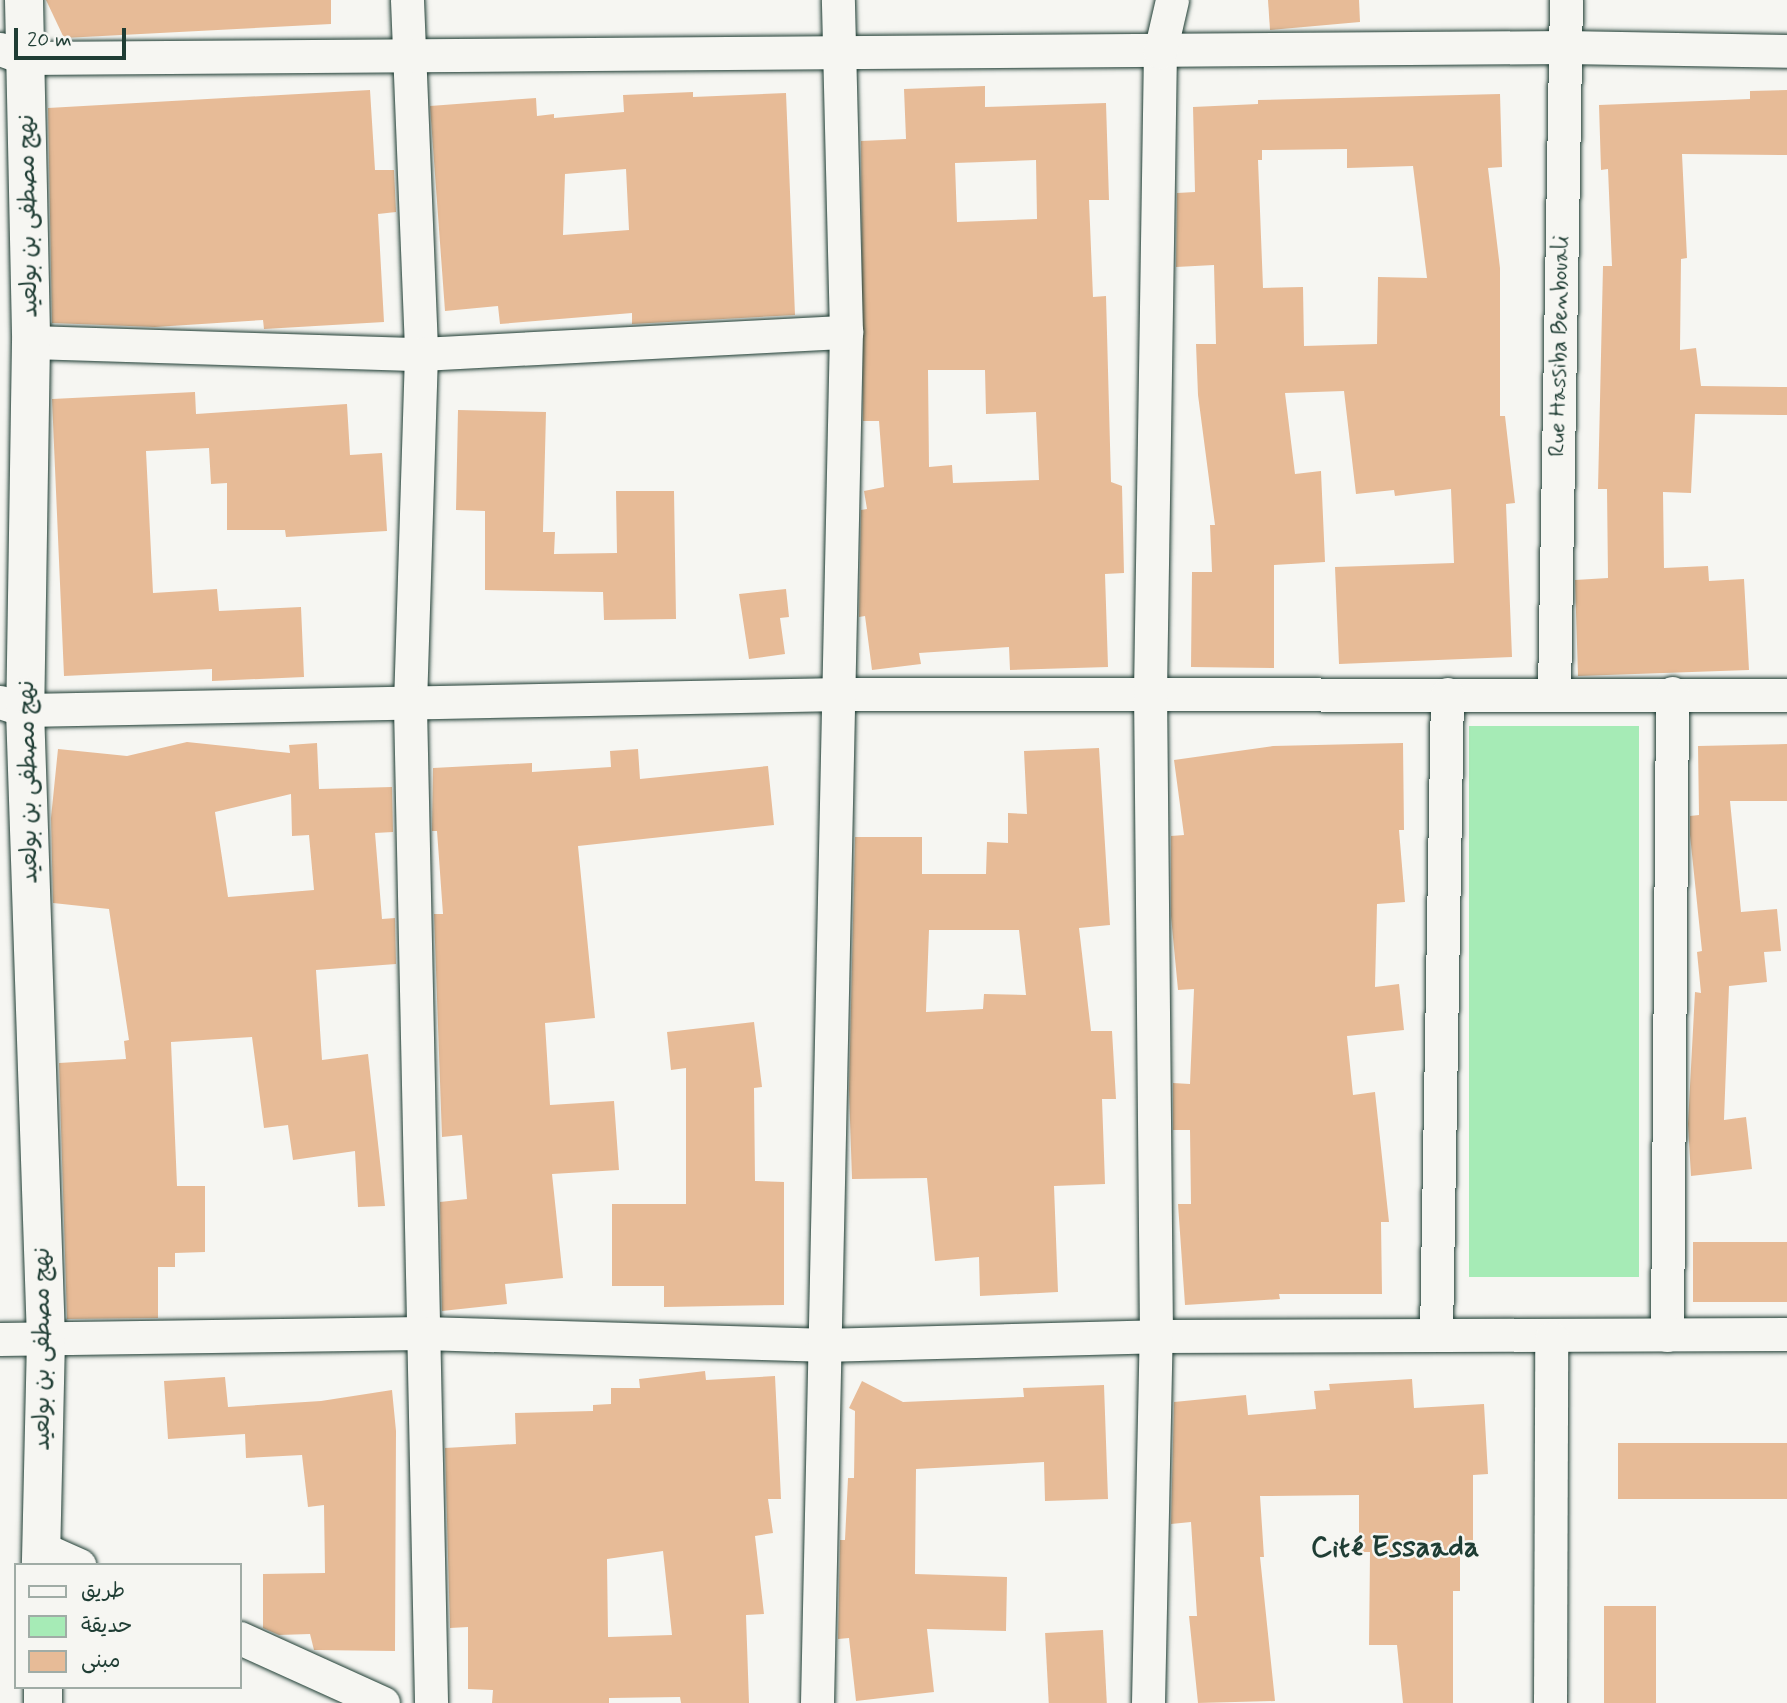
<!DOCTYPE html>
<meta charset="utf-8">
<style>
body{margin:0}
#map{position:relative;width:1787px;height:1703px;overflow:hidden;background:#f6f6f2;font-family:Mynerve,"Playpen Sans Arabic",sans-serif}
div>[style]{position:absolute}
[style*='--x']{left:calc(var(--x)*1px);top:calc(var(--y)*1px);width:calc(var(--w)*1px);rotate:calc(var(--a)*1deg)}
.green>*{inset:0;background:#a6ebb6;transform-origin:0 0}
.building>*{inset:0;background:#e7bb97;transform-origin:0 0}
.roads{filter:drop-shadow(0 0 2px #1f3d34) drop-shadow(0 0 2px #1f3d34)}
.minor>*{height:33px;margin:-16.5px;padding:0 16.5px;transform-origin:16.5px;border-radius:16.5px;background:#f6f6f2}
.secondary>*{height:38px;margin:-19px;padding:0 19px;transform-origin:19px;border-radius:19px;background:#f6f6f2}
span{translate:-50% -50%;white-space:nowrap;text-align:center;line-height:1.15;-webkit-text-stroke:5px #f6f6f2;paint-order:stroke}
.street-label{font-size:23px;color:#1f3d34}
.district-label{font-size:30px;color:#1f3d34;font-weight:700}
.legend{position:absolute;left:14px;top:1563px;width:228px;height:126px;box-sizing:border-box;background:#f6f6f2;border:2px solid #a0aca6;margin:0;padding:9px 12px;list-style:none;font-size:21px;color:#1f3d34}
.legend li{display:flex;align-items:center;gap:14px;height:35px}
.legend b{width:35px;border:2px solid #a0aca6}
.scale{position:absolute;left:14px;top:28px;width:112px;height:32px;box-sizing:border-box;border:4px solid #1f3d34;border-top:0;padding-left:9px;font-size:21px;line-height:24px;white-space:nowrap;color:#1f3d34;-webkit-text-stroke:5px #f6f6f2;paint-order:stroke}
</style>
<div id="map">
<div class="green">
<div style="left:1469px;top:726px;width:170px;height:551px"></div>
</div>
<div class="building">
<div style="clip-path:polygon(46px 0,331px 0,331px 24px,64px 38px)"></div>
<div style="clip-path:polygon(1268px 0,1359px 0,1360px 22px,1270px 30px)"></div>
<div style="clip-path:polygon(evenodd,985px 86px,985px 107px,1106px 103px,1109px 200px,1089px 200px,1093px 297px,1106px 296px,1111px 482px,1122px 486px,1124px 573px,1105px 574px,1108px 667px,1010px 670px,1009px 647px,919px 653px,921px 664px,872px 670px,865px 616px,859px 617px,861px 510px,867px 509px,864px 491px,884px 487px,879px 421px,863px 421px,861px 141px,906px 139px,904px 89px,985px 86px,1036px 160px,1037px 219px,957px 222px,955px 163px,1036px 160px,985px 86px,928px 370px,985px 370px,986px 414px,1036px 412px,1039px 480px,953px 483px,952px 465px,929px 467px,928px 370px)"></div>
<div style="clip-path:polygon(370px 90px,375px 170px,394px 170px,396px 212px,378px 214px,384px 322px,264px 329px,263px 320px,155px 327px,52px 323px,48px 108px)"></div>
<div style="clip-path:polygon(1787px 90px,1787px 155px,1682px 154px,1687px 258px,1681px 259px,1680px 350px,1696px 348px,1701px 386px,1787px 387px,1787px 415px,1695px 414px,1691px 493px,1663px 492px,1664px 568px,1708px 566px,1709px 581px,1744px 579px,1749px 670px,1578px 676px,1575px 580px,1608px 578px,1607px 489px,1598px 489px,1603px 266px,1612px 266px,1608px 169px,1601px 170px,1599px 105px,1750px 99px,1750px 91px)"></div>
<div style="clip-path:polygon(evenodd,693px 92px,693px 97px,786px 93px,795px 315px,632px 324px,632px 313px,500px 324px,498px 306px,445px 311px,430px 106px,536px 98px,537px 116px,554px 114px,554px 118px,624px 112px,623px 95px,693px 92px,626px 169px,629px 230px,563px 235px,565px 174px,626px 169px)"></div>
<div style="clip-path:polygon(evenodd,1500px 94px,1502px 167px,1488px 168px,1500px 268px,1500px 416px,1505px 416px,1515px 503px,1506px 504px,1512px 657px,1339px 664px,1335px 567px,1454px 563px,1451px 489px,1395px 496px,1394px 490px,1356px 494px,1344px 391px,1285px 393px,1295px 474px,1321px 471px,1325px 562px,1274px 565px,1274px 668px,1191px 667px,1192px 572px,1212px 572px,1210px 525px,1215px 525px,1198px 395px,1196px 344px,1216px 344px,1214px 265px,1176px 267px,1177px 193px,1195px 192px,1193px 107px,1258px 104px,1258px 100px,1500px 94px,1347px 149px,1347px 168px,1413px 166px,1427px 278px,1378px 277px,1377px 344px,1304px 346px,1303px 287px,1263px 288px,1258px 160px,1262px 160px,1262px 150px,1347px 149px)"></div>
<div style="clip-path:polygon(195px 392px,196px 414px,347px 404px,350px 455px,382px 453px,387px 531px,286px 537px,285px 530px,227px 530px,227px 483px,211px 484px,209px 448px,146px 451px,153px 593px,217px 589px,219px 611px,301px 607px,304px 677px,212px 681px,212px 669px,64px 676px,52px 399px)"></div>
<div style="clip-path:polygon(458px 410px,546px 412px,543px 532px,555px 532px,554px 554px,617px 553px,616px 491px,674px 491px,676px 619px,604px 620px,603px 592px,485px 590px,485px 511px,456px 510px)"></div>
<div style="clip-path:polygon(786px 589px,789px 617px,780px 618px,785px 654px,749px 659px,739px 594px)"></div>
<div style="clip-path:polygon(evenodd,187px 742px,290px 753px,289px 745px,317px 743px,319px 789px,392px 787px,393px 832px,375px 833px,382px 919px,395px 918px,396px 964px,316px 970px,322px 1060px,368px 1054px,385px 1206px,358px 1207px,355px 1151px,293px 1160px,288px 1125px,264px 1128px,252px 1037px,171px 1042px,177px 1186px,205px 1186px,205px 1252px,175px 1253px,175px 1267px,158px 1267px,158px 1318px,67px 1319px,59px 1063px,126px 1059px,124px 1041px,129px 1040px,109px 909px,53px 903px,51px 818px,58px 749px,127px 756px,187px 742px,291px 794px,292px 836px,309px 835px,314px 890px,228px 897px,215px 812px,291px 794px)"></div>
<div style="clip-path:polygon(1403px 743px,1404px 830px,1399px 830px,1405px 902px,1377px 904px,1375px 987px,1399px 984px,1404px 1030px,1347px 1036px,1353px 1095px,1375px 1092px,1389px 1222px,1381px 1222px,1382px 1294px,1279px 1294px,1280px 1299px,1185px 1305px,1178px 1204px,1191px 1204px,1190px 1130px,1173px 1130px,1173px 1083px,1190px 1084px,1194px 989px,1178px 990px,1171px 916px,1171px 836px,1184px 835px,1174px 760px,1273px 746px)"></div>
<div style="clip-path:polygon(1787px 744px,1787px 801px,1730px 801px,1741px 912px,1777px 909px,1781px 951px,1764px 952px,1767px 982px,1729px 986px,1724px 1120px,1746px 1117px,1752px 1169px,1691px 1176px,1688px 1124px,1695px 992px,1701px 993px,1697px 952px,1702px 951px,1690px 835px,1690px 816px,1699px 815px,1698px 746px)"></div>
<div style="clip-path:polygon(evenodd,1099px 748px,1110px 925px,1079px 928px,1091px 1031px,1112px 1031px,1116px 1099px,1102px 1099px,1105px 1184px,1054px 1186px,1058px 1292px,980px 1296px,979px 1257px,935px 1261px,927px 1178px,852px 1179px,849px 1090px,855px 837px,922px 837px,922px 874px,986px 874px,987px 842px,1008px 843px,1008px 813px,1027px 814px,1024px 751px,1099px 748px,929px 930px,1019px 930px,1026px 995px,984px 994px,983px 1009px,926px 1012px,929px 930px)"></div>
<div style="clip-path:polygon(638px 749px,640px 779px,768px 766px,774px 825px,578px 846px,595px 1018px,545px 1023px,550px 1105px,614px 1101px,619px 1170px,552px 1174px,563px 1278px,505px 1284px,507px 1304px,442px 1311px,440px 1202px,467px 1199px,462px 1135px,442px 1137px,434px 914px,443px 914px,437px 831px,432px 831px,433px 768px,532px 763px,532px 772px,611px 767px,610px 751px)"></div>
<div style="clip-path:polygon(754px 1022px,762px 1087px,754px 1088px,755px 1181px,784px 1182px,784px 1305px,664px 1307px,664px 1286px,612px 1286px,612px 1204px,686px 1204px,686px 1068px,671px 1070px,667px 1032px)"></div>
<div style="left:1787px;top:1242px;width:60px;height:94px;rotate:90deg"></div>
<div style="clip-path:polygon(evenodd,705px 1371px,706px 1380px,775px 1376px,781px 1499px,768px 1499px,773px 1533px,755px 1536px,764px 1614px,746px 1615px,749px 1703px,681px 1703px,680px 1697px,609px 1698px,609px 1703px,492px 1703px,493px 1690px,468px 1689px,468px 1627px,450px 1628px,445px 1448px,516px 1444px,515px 1413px,593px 1411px,593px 1405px,611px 1404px,611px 1388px,640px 1388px,639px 1379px,705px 1371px,663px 1551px,672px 1635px,608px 1637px,607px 1559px,663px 1551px)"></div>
<div style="clip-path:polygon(225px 1377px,228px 1407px,321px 1401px,392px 1390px,396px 1431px,395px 1651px,314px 1650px,310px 1634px,279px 1635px,263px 1628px,263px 1574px,325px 1573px,324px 1505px,308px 1507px,302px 1455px,246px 1458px,245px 1434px,168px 1439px,164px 1381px)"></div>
<div style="clip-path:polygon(1412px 1379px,1414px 1408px,1484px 1404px,1488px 1474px,1473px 1475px,1473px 1552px,1460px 1552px,1460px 1591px,1453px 1591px,1453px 1703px,1403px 1703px,1397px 1645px,1369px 1645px,1370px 1552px,1359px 1552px,1359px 1495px,1260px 1496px,1264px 1557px,1260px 1557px,1275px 1701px,1198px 1703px,1189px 1616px,1197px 1616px,1191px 1522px,1171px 1524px,1174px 1402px,1246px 1395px,1248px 1415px,1316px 1409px,1314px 1391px,1330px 1390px,1329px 1384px)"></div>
<div style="clip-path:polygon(862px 1381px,903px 1402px,1024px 1397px,1023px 1388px,1104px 1385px,1108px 1499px,1045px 1501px,1044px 1462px,916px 1469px,915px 1574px,1007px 1577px,1006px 1631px,927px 1629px,934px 1692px,856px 1701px,849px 1638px,838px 1639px,840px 1540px,845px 1540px,848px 1478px,854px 1478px,855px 1411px,849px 1408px)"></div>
<div style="left:1618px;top:1443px;width:169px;height:56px"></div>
<div style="left:1604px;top:1606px;width:52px;height:97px"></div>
<div style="left:1103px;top:1630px;width:73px;height:58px;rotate:87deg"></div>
</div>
<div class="roads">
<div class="minor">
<div style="--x:407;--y:0;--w:354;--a:87.7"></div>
<div style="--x:421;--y:354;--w:352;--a:91.8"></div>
<div style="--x:410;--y:706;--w:997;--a:88.79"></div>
<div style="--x:0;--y:49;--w:27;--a:20"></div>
<div style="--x:25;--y:58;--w:1540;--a:-0.41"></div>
<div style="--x:1565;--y:47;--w:222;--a:1"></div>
<div style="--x:31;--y:342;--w:390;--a:1.8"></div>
<div style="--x:421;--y:354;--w:426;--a:-3"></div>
<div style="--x:1554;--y:692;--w:692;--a:-89.01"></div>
<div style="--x:0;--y:702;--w:26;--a:18"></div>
<div style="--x:25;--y:710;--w:816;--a:-1.12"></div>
<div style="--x:841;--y:694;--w:946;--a:0.06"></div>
<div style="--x:1436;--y:1335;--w:641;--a:-89.02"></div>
<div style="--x:1667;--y:1335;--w:642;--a:-89.55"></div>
<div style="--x:0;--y:1339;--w:423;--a:-0.8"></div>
<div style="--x:423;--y:1333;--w:398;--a:1.7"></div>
<div style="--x:821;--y:1345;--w:335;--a:-1.5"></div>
<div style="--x:1156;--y:1336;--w:631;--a:-0.18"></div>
<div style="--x:41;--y:1548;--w:42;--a:24.1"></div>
<div style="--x:240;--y:1638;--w:157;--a:24.4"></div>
<div style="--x:817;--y:1703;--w:1371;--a:-88.79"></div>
<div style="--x:846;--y:332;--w:332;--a:-91.4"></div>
<div style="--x:1148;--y:1703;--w:367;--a:-88.8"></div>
<div style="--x:1156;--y:1336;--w:643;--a:-90.53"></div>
<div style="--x:1150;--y:693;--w:641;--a:-89.11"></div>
<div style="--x:1160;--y:52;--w:53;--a:-77"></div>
<div style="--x:1550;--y:1703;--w:365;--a:-89.8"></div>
</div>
<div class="secondary">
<div style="--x:24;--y:0;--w:342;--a:88.8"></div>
<div style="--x:31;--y:342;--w:368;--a:90.9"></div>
<div style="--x:25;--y:710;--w:629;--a:88.09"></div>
<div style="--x:46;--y:1339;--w:226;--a:91.3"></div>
<div style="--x:43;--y:1687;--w:16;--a:90"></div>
</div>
</div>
<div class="street-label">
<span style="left:29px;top:216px;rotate:-91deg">نهج مصطفى بن بولعيد</span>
<span style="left:1560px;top:346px;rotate:-89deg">Rue Hassiba Benbouali</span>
<span style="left:29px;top:782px;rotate:-91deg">نهج مصطفى بن بولعيد</span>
<span style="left:43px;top:1349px;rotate:-90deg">نهج مصطفى بن بولعيد</span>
</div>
<div class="district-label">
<span style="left:1395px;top:1548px">Cité Essaada</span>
</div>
<ul class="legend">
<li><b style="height:9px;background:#f6f6f2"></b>طريق</li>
<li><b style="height:19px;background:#a6ebb6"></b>حديقة</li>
<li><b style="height:19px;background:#e7bb97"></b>مبنى</li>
</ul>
<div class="scale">20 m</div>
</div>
